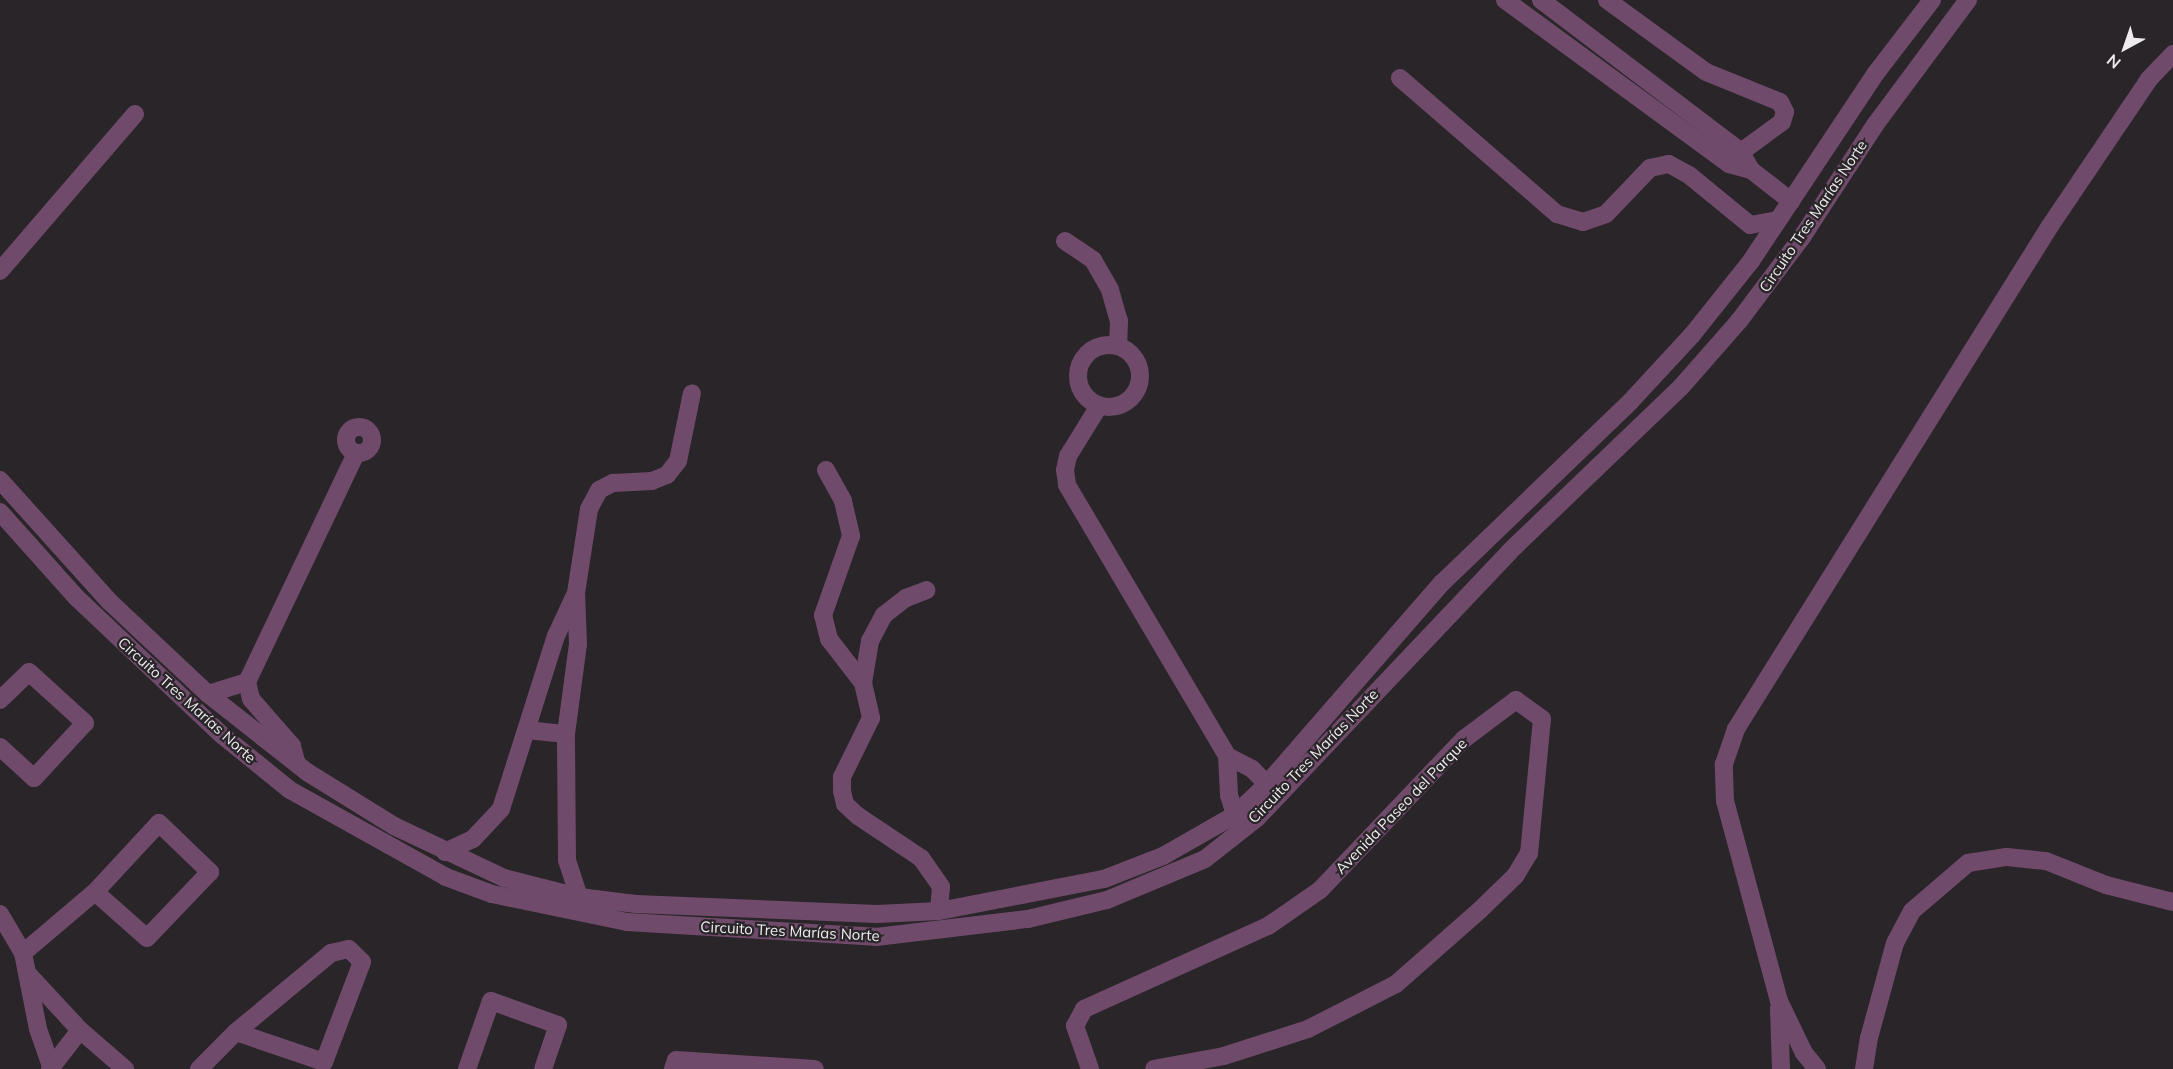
<!DOCTYPE html>
<meta charset="utf-8">
<style>
body{margin:0}
#map{position:relative;width:2173px;height:1069px;overflow:hidden;background:#292528;font-family:Mulish,sans-serif}
div>[style]{position:absolute}
[style*='--x']{left:calc(var(--x)*1px);top:calc(var(--y)*1px);width:calc(var(--w)*1px);rotate:calc(var(--a)*1deg)}
.minor>*{height:18px;margin:-9px;padding:0 9px;transform-origin:9px;border-radius:9px;background:#704a6b}
.minor>.ring{margin:-9px;padding:0;box-sizing:content-box;background:none;border:18px solid #704a6b;border-radius:50%}
span{translate:-50% -50%;white-space:nowrap;text-align:center;line-height:1.15;-webkit-text-stroke:4.5px #292528;paint-order:stroke}
.street-label{font-size:15px;color:#eeecee}
.north{position:absolute;left:2095px;top:18px;width:60px;height:60px;-webkit-text-stroke:4px #292528;paint-order:stroke;rotate:220deg;font-size:16px;font-weight:700;line-height:24px;text-align:center;color:#eeecee}
.north::after{content:'';display:block;margin:auto;width:21px;height:27px;background:#eeecee;clip-path:polygon(50% 0,100% 100%,50% 72%,0 100%)}
</style>
<div id="map">
<div class="minor">
<div style="--x:1505;--y:0;--w:278;--a:36.2"></div>
<div style="--x:1729;--y:164;--w:23;--a:15"></div>
<div style="--x:1541;--y:0;--w:251;--a:37.2"></div>
<div style="--x:1741;--y:152;--w:21;--a:61"></div>
<div style="--x:1751;--y:170;--w:51;--a:37.8"></div>
<div style="--x:1607;--y:0;--w:122;--a:36"></div>
<div style="--x:1706;--y:72;--w:80;--a:22.1"></div>
<div style="--x:1780;--y:102;--w:11;--a:63"></div>
<div style="--x:1785;--y:112;--w:10;--a:107"></div>
<div style="--x:1782;--y:122;--w:51;--a:143.8"></div>
<div style="--x:1400;--y:78;--w:208;--a:40.9"></div>
<div style="--x:1557;--y:214;--w:27;--a:17"></div>
<div style="--x:1583;--y:222;--w:24;--a:-19"></div>
<div style="--x:1606;--y:214;--w:64;--a:-46.3"></div>
<div style="--x:1650;--y:168;--w:19;--a:-12"></div>
<div style="--x:1669;--y:164;--w:23;--a:29"></div>
<div style="--x:1689;--y:175;--w:79;--a:39.3"></div>
<div style="--x:1750;--y:225;--w:28;--a:-10"></div>
<div style="--x:1065;--y:241;--w:34;--a:34"></div>
<div style="--x:1093;--y:260;--w:34;--a:60"></div>
<div style="--x:1110;--y:290;--w:32;--a:74"></div>
<div style="--x:1119;--y:321;--w:24;--a:92"></div>
<div style="--x:0;--y:271;--w:207;--a:-49.3"></div>
<div class="ring" style="left:1078px;top:345px;width:44px;height:44px"></div>
<div style="--x:1099;--y:406;--w:59;--a:121.8"></div>
<div style="--x:1068;--y:456;--w:14;--a:102"></div>
<div style="--x:1065;--y:470;--w:15;--a:82"></div>
<div style="--x:1067;--y:485;--w:315;--a:59.4"></div>
<div style="--x:1227;--y:756;--w:39;--a:87"></div>
<div style="--x:1229;--y:795;--w:21;--a:73"></div>
<div class="ring" style="left:346px;top:427px;width:8px;height:8px"></div>
<div style="--x:826;--y:470;--w:35;--a:61"></div>
<div style="--x:843;--y:501;--w:36;--a:77"></div>
<div style="--x:851;--y:536;--w:84;--a:109.5"></div>
<div style="--x:823;--y:615;--w:25;--a:76"></div>
<div style="--x:829;--y:639;--w:56;--a:52.3"></div>
<div style="--x:863;--y:683;--w:36;--a:77"></div>
<div style="--x:871;--y:718;--w:66;--a:116.2"></div>
<div style="--x:842;--y:777;--w:14;--a:90"></div>
<div style="--x:842;--y:791;--w:13;--a:77"></div>
<div style="--x:845;--y:804;--w:18;--a:43"></div>
<div style="--x:858;--y:816;--w:76;--a:33.7"></div>
<div style="--x:921;--y:858;--w:35;--a:55"></div>
<div style="--x:941;--y:887;--w:24;--a:95"></div>
<div style="--x:0;--y:480;--w:164;--a:48"></div>
<div style="--x:110;--y:602;--w:134;--a:43.2"></div>
<div style="--x:208;--y:694;--w:126;--a:38.2"></div>
<div style="--x:307;--y:772;--w:102;--a:31.8"></div>
<div style="--x:394;--y:826;--w:122;--a:25.3"></div>
<div style="--x:504;--y:878;--w:77;--a:14.2"></div>
<div style="--x:579;--y:897;--w:57;--a:7"></div>
<div style="--x:636;--y:904;--w:241;--a:2.4"></div>
<div style="--x:877;--y:914;--w:62;--a:-2.8"></div>
<div style="--x:939;--y:911;--w:168;--a:-11"></div>
<div style="--x:1104;--y:879;--w:63;--a:-21.3"></div>
<div style="--x:1163;--y:856;--w:83;--a:-29.7"></div>
<div style="--x:1235;--y:815;--w:45;--a:-44.1"></div>
<div style="--x:1267;--y:784;--w:267;--a:-49"></div>
<div style="--x:1442;--y:583;--w:261;--a:-43.9"></div>
<div style="--x:1630;--y:402;--w:91;--a:-47.2"></div>
<div style="--x:1692;--y:335;--w:95;--a:-51.4"></div>
<div style="--x:1751;--y:261;--w:226;--a:-56.4"></div>
<div style="--x:1876;--y:73;--w:92;--a:-52.5"></div>
<div style="--x:0;--y:512;--w:115;--a:48.2"></div>
<div style="--x:77;--y:598;--w:199;--a:43.4"></div>
<div style="--x:222;--y:735;--w:87;--a:39"></div>
<div style="--x:290;--y:790;--w:179;--a:29.1"></div>
<div style="--x:446;--y:877;--w:49;--a:20.3"></div>
<div style="--x:492;--y:894;--w:138;--a:11.7"></div>
<div style="--x:627;--y:922;--w:249;--a:3.4"></div>
<div style="--x:876;--y:937;--w:153;--a:-6.8"></div>
<div style="--x:1028;--y:919;--w:81;--a:-13.5"></div>
<div style="--x:1107;--y:900;--w:106;--a:-22.7"></div>
<div style="--x:1205;--y:859;--w:66;--a:-38.3"></div>
<div style="--x:1257;--y:818;--w:366;--a:-46.5"></div>
<div style="--x:1509;--y:552;--w:238;--a:-43.8"></div>
<div style="--x:1681;--y:387;--w:88;--a:-48.7"></div>
<div style="--x:1739;--y:321;--w:105;--a:-53.1"></div>
<div style="--x:1802;--y:237;--w:134;--a:-56.9"></div>
<div style="--x:1875;--y:125;--w:156;--a:-53.4"></div>
<div style="--x:863;--y:683;--w:43;--a:-80.5"></div>
<div style="--x:870;--y:641;--w:30;--a:-62"></div>
<div style="--x:884;--y:615;--w:28;--a:-38"></div>
<div style="--x:906;--y:598;--w:22;--a:-21"></div>
<div style="--x:208;--y:694;--w:41;--a:-17.1"></div>
<div style="--x:0;--y:700;--w:40;--a:-44"></div>
<div style="--x:29;--y:672;--w:76;--a:42.3"></div>
<div style="--x:85;--y:723;--w:75;--a:132.8"></div>
<div style="--x:34;--y:778;--w:46;--a:-137.6"></div>
<div style="--x:527;--y:730;--w:39;--a:6"></div>
<div style="--x:1227;--y:756;--w:28;--a:27"></div>
<div style="--x:1252;--y:769;--w:21;--a:45"></div>
<div style="--x:296;--y:761;--w:16;--a:-105"></div>
<div style="--x:292;--y:746;--w:62;--a:-131.1"></div>
<div style="--x:251;--y:699;--w:17;--a:-103"></div>
<div style="--x:247;--y:682;--w:254;--a:-64.5"></div>
<div style="--x:445;--y:852;--w:31;--a:-25"></div>
<div style="--x:473;--y:839;--w:41;--a:-47"></div>
<div style="--x:501;--y:809;--w:182;--a:-72.4"></div>
<div style="--x:556;--y:636;--w:43;--a:-65.2"></div>
<div style="--x:579;--y:897;--w:39;--a:-108"></div>
<div style="--x:567;--y:860;--w:126;--a:-90.5"></div>
<div style="--x:566;--y:734;--w:91;--a:-82.4"></div>
<div style="--x:578;--y:644;--w:51;--a:-92.2"></div>
<div style="--x:576;--y:593;--w:85;--a:-81.2"></div>
<div style="--x:589;--y:509;--w:21;--a:-62"></div>
<div style="--x:599;--y:490;--w:16;--a:-27"></div>
<div style="--x:613;--y:483;--w:39;--a:-3"></div>
<div style="--x:652;--y:481;--w:16;--a:-22"></div>
<div style="--x:667;--y:475;--w:18;--a:-52"></div>
<div style="--x:678;--y:461;--w:69;--a:-78.4"></div>
<div style="--x:0;--y:914;--w:45;--a:59.5"></div>
<div style="--x:23;--y:953;--w:77;--a:78.8"></div>
<div style="--x:38;--y:1029;--w:42;--a:70.7"></div>
<div style="--x:23;--y:953;--w:94;--a:-40.3"></div>
<div style="--x:95;--y:892;--w:94;--a:-47.2"></div>
<div style="--x:159;--y:823;--w:71;--a:43.9"></div>
<div style="--x:210;--y:872;--w:91;--a:133.7"></div>
<div style="--x:147;--y:938;--w:69;--a:-138.5"></div>
<div style="--x:29;--y:975;--w:75;--a:47.2"></div>
<div style="--x:80;--y:1030;--w:60;--a:40.9"></div>
<div style="--x:1779;--y:1009;--w:60;--a:88.1"></div>
<div style="--x:50;--y:1069;--w:49;--a:-52.4"></div>
<div style="--x:199;--y:1069;--w:52;--a:-45"></div>
<div style="--x:236;--y:1032;--w:124;--a:-39.7"></div>
<div style="--x:331;--y:953;--w:18;--a:-13"></div>
<div style="--x:349;--y:949;--w:18;--a:45"></div>
<div style="--x:362;--y:962;--w:107;--a:110.8"></div>
<div style="--x:324;--y:1062;--w:93;--a:-161.2"></div>
<div style="--x:467;--y:1069;--w:72;--a:-70.6"></div>
<div style="--x:491;--y:1001;--w:71;--a:19.7"></div>
<div style="--x:558;--y:1025;--w:46;--a:108.8"></div>
<div style="--x:673;--y:1069;--w:9;--a:-72"></div>
<div style="--x:676;--y:1060;--w:139;--a:3.7"></div>
<div style="--x:1090;--y:1069;--w:46;--a:-109.2"></div>
<div style="--x:1075;--y:1026;--w:19;--a:-62"></div>
<div style="--x:1084;--y:1009;--w:202;--a:-24.3"></div>
<div style="--x:1268;--y:926;--w:63;--a:-34.7"></div>
<div style="--x:1320;--y:890;--w:209;--a:-46.4"></div>
<div style="--x:1464;--y:739;--w:65;--a:-36.9"></div>
<div style="--x:1516;--y:700;--w:32;--a:36"></div>
<div style="--x:1542;--y:719;--w:135;--a:95.5"></div>
<div style="--x:1529;--y:853;--w:27;--a:121"></div>
<div style="--x:1515;--y:876;--w:49;--a:135.8"></div>
<div style="--x:1480;--y:910;--w:112;--a:138.6"></div>
<div style="--x:1396;--y:984;--w:99;--a:152.9"></div>
<div style="--x:1308;--y:1029;--w:88;--a:162.2"></div>
<div style="--x:1224;--y:1056;--w:71;--a:169.5"></div>
<div style="--x:1817;--y:1069;--w:21;--a:-129"></div>
<div style="--x:1804;--y:1053;--w:58;--a:-115.7"></div>
<div style="--x:1779;--y:1001;--w:207;--a:-105.1"></div>
<div style="--x:1725;--y:801;--w:37;--a:-92"></div>
<div style="--x:1724;--y:764;--w:37;--a:-71"></div>
<div style="--x:1736;--y:729;--w:593;--a:-58.03"></div>
<div style="--x:2050;--y:226;--w:177;--a:-56"></div>
<div style="--x:2149;--y:79;--w:35;--a:-46"></div>
<div style="--x:1864;--y:1069;--w:31;--a:-81"></div>
<div style="--x:1869;--y:1038;--w:98;--a:-74.7"></div>
<div style="--x:1895;--y:943;--w:36;--a:-62"></div>
<div style="--x:1912;--y:911;--w:74;--a:-40.6"></div>
<div style="--x:1968;--y:863;--w:39;--a:-9"></div>
<div style="--x:2007;--y:857;--w:39;--a:6"></div>
<div style="--x:2046;--y:861;--w:65;--a:21.8"></div>
<div style="--x:2106;--y:885;--w:69;--a:14.2"></div>
</div>
<div class="street-label">
<span style="left:1813px;top:216px;rotate:-56deg">Circuito Tres Marías Norte</span>
<span style="left:187px;top:700px;rotate:42deg">Circuito Tres Marías Norte</span>
<span style="left:1313px;top:756px;rotate:-46deg">Circuito Tres Marías Norte</span>
<span style="left:1401px;top:806px;rotate:-46deg">Avenida Paseo del Parque</span>
<span style="left:790px;top:931px;rotate:3deg">Circuito Tres Marías Norte</span>
</div>
<div class="north">N</div>
</div>
